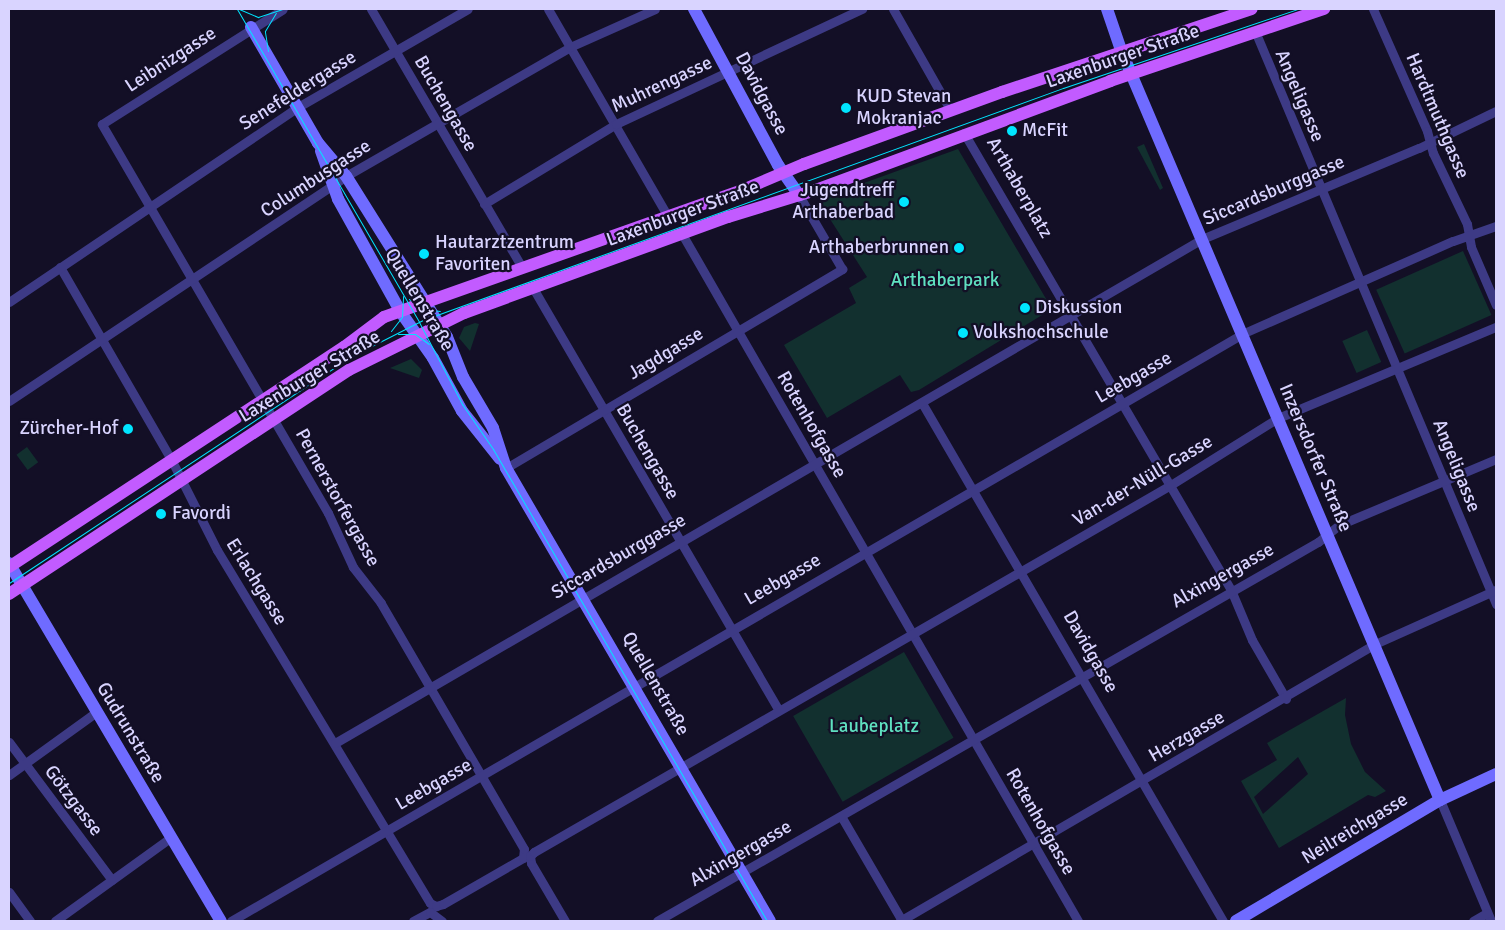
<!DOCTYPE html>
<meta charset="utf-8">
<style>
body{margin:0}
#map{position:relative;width:1505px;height:930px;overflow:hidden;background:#130f26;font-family:Signika,sans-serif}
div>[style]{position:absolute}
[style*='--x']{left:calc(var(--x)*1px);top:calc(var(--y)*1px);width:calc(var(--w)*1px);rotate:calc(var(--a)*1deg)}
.green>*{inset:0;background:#12302f;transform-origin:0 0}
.street>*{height:9px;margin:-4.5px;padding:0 4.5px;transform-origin:4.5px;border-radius:4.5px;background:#3d3a85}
.secondary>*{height:12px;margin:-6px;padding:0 6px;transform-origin:6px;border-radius:6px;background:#6f6bff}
.primary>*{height:12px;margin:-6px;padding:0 6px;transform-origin:6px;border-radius:6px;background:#c25bff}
.tram>*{height:1px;margin:-0.5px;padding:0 0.5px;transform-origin:0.5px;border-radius:0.5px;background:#00e5ff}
.dots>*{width:14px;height:14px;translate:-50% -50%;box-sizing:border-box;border:2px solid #130f26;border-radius:50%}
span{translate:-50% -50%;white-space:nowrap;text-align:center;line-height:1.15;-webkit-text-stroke:4.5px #130f26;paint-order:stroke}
.street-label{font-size:19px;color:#d9d4ff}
.poi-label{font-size:19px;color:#d9d4ff}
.left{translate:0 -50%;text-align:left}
.right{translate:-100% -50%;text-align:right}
.park-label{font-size:19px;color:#5fe0c0}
.frame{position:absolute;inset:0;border:10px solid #d9d4ff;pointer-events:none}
</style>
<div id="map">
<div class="green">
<div style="clip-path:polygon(1144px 144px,1163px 188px,1160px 190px,1137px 147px)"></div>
<div style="clip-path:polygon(958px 149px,1052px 309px,919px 390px,911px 392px,900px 375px,827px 418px,784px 345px,856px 303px,849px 288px,867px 277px,821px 205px,828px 196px)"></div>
<div style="left:1463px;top:251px;width:70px;height:95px;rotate:66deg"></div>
<div style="clip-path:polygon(475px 323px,479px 324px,470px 351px,459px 338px,464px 327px)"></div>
<div style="left:1367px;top:330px;width:35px;height:27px;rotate:66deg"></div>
<div style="clip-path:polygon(411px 359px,422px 370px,419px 378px,390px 368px)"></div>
<div style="left:27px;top:447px;width:19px;height:13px;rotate:54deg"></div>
<div style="left:904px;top:652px;width:99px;height:128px;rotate:60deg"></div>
<div style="clip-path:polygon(evenodd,1346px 698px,1345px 715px,1351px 744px,1365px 772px,1386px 791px,1375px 797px,1368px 795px,1279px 848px,1241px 781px,1277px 760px,1267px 743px,1346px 698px,1298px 757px,1308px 774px,1263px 814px,1254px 797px,1298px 757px)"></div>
</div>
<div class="street">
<div style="--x:371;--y:9;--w:298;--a:59.7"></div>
<div style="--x:548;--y:9;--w:240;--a:60"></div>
<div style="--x:893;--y:9;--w:117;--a:60.4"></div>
<div style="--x:1373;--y:9;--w:133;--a:66.1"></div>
<div style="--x:1427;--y:131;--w:23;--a:75"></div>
<div style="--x:1433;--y:153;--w:79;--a:64.4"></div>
<div style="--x:1467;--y:224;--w:23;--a:80"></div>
<div style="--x:1471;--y:247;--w:63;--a:66.7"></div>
<div style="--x:1255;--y:31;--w:622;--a:67.19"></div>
<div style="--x:964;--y:133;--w:529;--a:59.7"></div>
<div style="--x:1231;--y:590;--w:54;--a:67.2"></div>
<div style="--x:1252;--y:640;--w:68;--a:60"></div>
<div style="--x:484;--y:204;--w:154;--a:-31.2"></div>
<div style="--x:616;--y:124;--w:272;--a:-25.1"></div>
<div style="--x:682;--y:234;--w:793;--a:60.04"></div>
<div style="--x:60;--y:267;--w:224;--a:60"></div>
<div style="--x:172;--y:461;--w:100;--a:63.2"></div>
<div style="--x:217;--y:550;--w:412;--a:58.9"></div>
<div style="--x:430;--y:903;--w:7;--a:27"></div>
<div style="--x:436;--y:906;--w:7;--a:-16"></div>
<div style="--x:443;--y:904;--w:92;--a:-29.9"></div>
<div style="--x:523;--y:858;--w:9;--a:-84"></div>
<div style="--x:524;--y:849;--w:285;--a:-120.2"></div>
<div style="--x:381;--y:603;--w:46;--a:-127.9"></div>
<div style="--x:353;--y:567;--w:60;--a:-114.8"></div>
<div style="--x:328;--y:513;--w:450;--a:-120.2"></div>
<div style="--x:102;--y:124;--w:214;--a:-32.4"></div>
<div style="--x:533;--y:288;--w:488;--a:59.8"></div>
<div style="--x:9;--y:302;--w:349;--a:-34"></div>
<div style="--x:298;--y:107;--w:196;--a:-30"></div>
<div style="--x:9;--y:401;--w:405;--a:-33.7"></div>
<div style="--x:346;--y:176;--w:258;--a:-29.9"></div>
<div style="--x:570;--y:47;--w:93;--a:-24.1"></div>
<div style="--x:922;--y:403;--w:599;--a:59.84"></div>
<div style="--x:506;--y:468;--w:391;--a:-30.6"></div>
<div style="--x:842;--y:269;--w:86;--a:-120.2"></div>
<div style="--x:9;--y:742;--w:172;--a:53.3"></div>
<div style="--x:335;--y:743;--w:1003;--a:-30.17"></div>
<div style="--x:1202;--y:239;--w:235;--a:-22.8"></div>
<div style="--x:1419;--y:148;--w:85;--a:-25.7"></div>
<div style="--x:9;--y:775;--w:106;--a:-35.8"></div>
<div style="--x:1440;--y:800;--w:131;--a:67.1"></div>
<div style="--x:841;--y:816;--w:121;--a:59.8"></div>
<div style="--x:9;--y:892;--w:36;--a:54"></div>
<div style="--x:55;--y:921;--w:142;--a:-35.8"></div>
<div style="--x:231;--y:921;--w:1171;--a:-30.13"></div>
<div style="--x:1244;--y:333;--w:228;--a:-23.8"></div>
<div style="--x:1453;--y:241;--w:46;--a:-19.2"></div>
<div style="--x:413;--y:921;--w:19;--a:-28"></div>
<div style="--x:430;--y:912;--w:15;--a:37"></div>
<div style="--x:565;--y:921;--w:67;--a:-120.4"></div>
<div style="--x:531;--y:863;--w:7;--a:-98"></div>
<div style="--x:530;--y:856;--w:6;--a:-45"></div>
<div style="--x:534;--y:852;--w:733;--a:-29.96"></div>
<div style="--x:1169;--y:486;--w:128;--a:-32"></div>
<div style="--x:1278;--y:418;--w:236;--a:-22.7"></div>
<div style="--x:657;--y:921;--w:762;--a:-29.83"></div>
<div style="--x:1318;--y:542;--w:27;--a:-39"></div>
<div style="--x:1339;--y:525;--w:170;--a:-22.8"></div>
<div style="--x:900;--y:921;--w:550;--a:-30.25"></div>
<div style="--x:1375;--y:644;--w:133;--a:-24.1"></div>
<div style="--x:1473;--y:921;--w:16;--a:-30"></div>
</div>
<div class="secondary">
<div style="--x:694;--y:9;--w:177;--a:61.7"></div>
<div style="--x:778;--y:165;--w:37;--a:55"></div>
<div style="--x:1107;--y:9;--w:43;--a:71.1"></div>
<div style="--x:1121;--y:50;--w:815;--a:66.96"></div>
<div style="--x:251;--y:27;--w:134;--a:60"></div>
<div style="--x:318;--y:143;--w:43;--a:49.7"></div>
<div style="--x:346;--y:176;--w:190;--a:57.9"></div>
<div style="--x:447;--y:337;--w:43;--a:68.2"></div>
<div style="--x:463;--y:377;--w:59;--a:59.5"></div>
<div style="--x:493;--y:428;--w:42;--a:72"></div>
<div style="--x:506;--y:468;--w:524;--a:59.77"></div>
<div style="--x:321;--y:151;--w:51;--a:70.5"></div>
<div style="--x:338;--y:199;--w:128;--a:61"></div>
<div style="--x:400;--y:311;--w:57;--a:54.9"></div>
<div style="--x:433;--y:358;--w:60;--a:61.3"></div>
<div style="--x:462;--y:411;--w:61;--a:51.6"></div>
<div style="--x:9;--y:563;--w:416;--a:59.4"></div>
<div style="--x:1236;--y:921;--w:237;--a:-30.7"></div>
<div style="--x:1440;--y:800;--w:62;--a:-24.9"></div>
</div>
<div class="primary">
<div style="--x:9;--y:567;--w:401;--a:-33.3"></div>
<div style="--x:344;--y:347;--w:50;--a:-36.9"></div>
<div style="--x:384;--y:317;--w:383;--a:-19.5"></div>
<div style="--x:745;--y:189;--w:64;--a:-23"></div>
<div style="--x:804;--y:164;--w:211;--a:-20"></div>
<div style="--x:1002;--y:92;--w:263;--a:-18.4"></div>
<div style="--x:9;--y:594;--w:407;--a:-33.4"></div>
<div style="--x:349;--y:370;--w:128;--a:-26.4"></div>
<div style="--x:464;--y:313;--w:281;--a:-20"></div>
<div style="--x:728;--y:217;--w:92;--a:-17.1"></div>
<div style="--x:816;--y:190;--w:314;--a:-20.3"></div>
<div style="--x:1110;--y:81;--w:226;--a:-18.6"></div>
</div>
<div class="tram">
<div style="--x:237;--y:9;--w:362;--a:59.8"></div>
<div style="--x:419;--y:322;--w:93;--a:62.3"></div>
<div style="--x:462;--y:404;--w:55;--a:55.4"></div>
<div style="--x:493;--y:449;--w:546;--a:59.86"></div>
<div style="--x:239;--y:9;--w:21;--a:23"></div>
<div style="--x:258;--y:17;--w:25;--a:-18"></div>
<div style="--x:268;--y:51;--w:20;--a:-99"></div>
<div style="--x:265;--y:31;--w:21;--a:-59"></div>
<div style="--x:409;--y:299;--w:18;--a:34"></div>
<div style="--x:424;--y:309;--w:16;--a:7"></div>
<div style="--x:391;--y:331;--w:18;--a:-52"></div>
<div style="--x:402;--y:317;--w:21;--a:-87"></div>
<div style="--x:398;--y:334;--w:17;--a:0"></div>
<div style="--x:415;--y:334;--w:17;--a:36"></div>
<div style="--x:9;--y:583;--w:411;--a:-33.5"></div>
<div style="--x:352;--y:356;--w:80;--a:-26.9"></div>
<div style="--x:423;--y:320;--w:681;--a:-19.93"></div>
<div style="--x:1063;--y:88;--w:248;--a:-18.6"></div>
</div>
<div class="dots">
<div style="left:846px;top:108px;background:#00e5ff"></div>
<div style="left:1012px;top:131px;background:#00e5ff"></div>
<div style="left:904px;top:202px;background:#00e5ff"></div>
<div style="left:959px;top:248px;background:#00e5ff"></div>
<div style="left:424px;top:254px;background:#00e5ff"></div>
<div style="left:1025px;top:308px;background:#00e5ff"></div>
<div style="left:963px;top:333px;background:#00e5ff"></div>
<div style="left:128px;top:429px;background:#00e5ff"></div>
<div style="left:161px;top:514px;background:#00e5ff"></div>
</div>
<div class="street-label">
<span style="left:1123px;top:57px;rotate:-19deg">Laxenburger Straße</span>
<span style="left:171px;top:60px;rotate:-33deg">Leibnizgasse</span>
<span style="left:662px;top:85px;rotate:-25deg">Muhrengasse</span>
<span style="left:298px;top:91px;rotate:-32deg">Senefeldergasse</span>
<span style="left:761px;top:94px;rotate:62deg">Davidgasse</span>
<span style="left:1299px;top:96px;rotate:67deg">Angeligasse</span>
<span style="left:445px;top:104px;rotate:60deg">Buchengasse</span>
<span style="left:1437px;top:116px;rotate:67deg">Hardtmuthgasse</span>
<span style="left:316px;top:179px;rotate:-33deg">Columbusgasse</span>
<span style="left:1019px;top:188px;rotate:60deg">Arthaberplatz</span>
<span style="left:1274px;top:191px;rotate:-23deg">Siccardsburggasse</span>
<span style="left:683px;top:214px;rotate:-20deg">Laxenburger Straße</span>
<span style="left:419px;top:300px;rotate:59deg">Quellenstraße</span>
<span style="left:666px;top:354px;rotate:-31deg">Jagdgasse</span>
<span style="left:310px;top:377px;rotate:-31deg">Laxenburger Straße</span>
<span style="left:1134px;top:378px;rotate:-30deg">Leebgasse</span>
<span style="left:811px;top:425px;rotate:60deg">Rotenhofgasse</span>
<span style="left:647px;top:452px;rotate:60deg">Buchengasse</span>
<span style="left:1315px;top:458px;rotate:67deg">Inzersdorfer Straße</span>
<span style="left:1456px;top:466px;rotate:68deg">Angeligasse</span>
<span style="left:1143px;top:481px;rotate:-31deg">Van-der-Nüll-Gasse</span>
<span style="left:337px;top:498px;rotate:61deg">Pernerstorfergasse</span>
<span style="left:619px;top:557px;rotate:-30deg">Siccardsburggasse</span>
<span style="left:1223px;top:576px;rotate:-29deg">Alxingergasse</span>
<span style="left:783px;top:580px;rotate:-30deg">Leebgasse</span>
<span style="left:256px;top:582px;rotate:58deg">Erlachgasse</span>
<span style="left:1090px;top:652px;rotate:60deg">Davidgasse</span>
<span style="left:655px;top:684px;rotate:60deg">Quellenstraße</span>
<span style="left:130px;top:733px;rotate:59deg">Gudrunstraße</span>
<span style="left:1187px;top:737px;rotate:-30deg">Herzgasse</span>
<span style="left:434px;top:785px;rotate:-30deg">Leebgasse</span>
<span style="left:73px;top:801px;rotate:53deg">Götzgasse</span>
<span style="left:1040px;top:822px;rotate:60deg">Rotenhofgasse</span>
<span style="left:1355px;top:829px;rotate:-31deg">Neilreichgasse</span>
<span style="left:741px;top:854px;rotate:-30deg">Alxingergasse</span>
</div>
<div class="poi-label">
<span class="left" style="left:856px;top:108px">KUD Stevan<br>Mokranjac</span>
<span class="left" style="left:1022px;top:131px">McFit</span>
<span class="right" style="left:894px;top:202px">Jugendtreff<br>Arthaberbad</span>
<span class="left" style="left:435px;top:254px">Hautarztzentrum<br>Favoriten</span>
<span class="right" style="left:949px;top:248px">Arthaberbrunnen</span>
<span class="left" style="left:1035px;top:308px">Diskussion</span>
<span class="left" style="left:973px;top:333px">Volkshochschule</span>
<span class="right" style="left:118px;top:429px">Zürcher-Hof</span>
<span class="left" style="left:172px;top:514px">Favordi</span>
</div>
<div class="park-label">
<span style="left:945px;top:281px">Arthaberpark</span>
<span style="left:874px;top:727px">Laubeplatz</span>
</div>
<div class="frame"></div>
</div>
